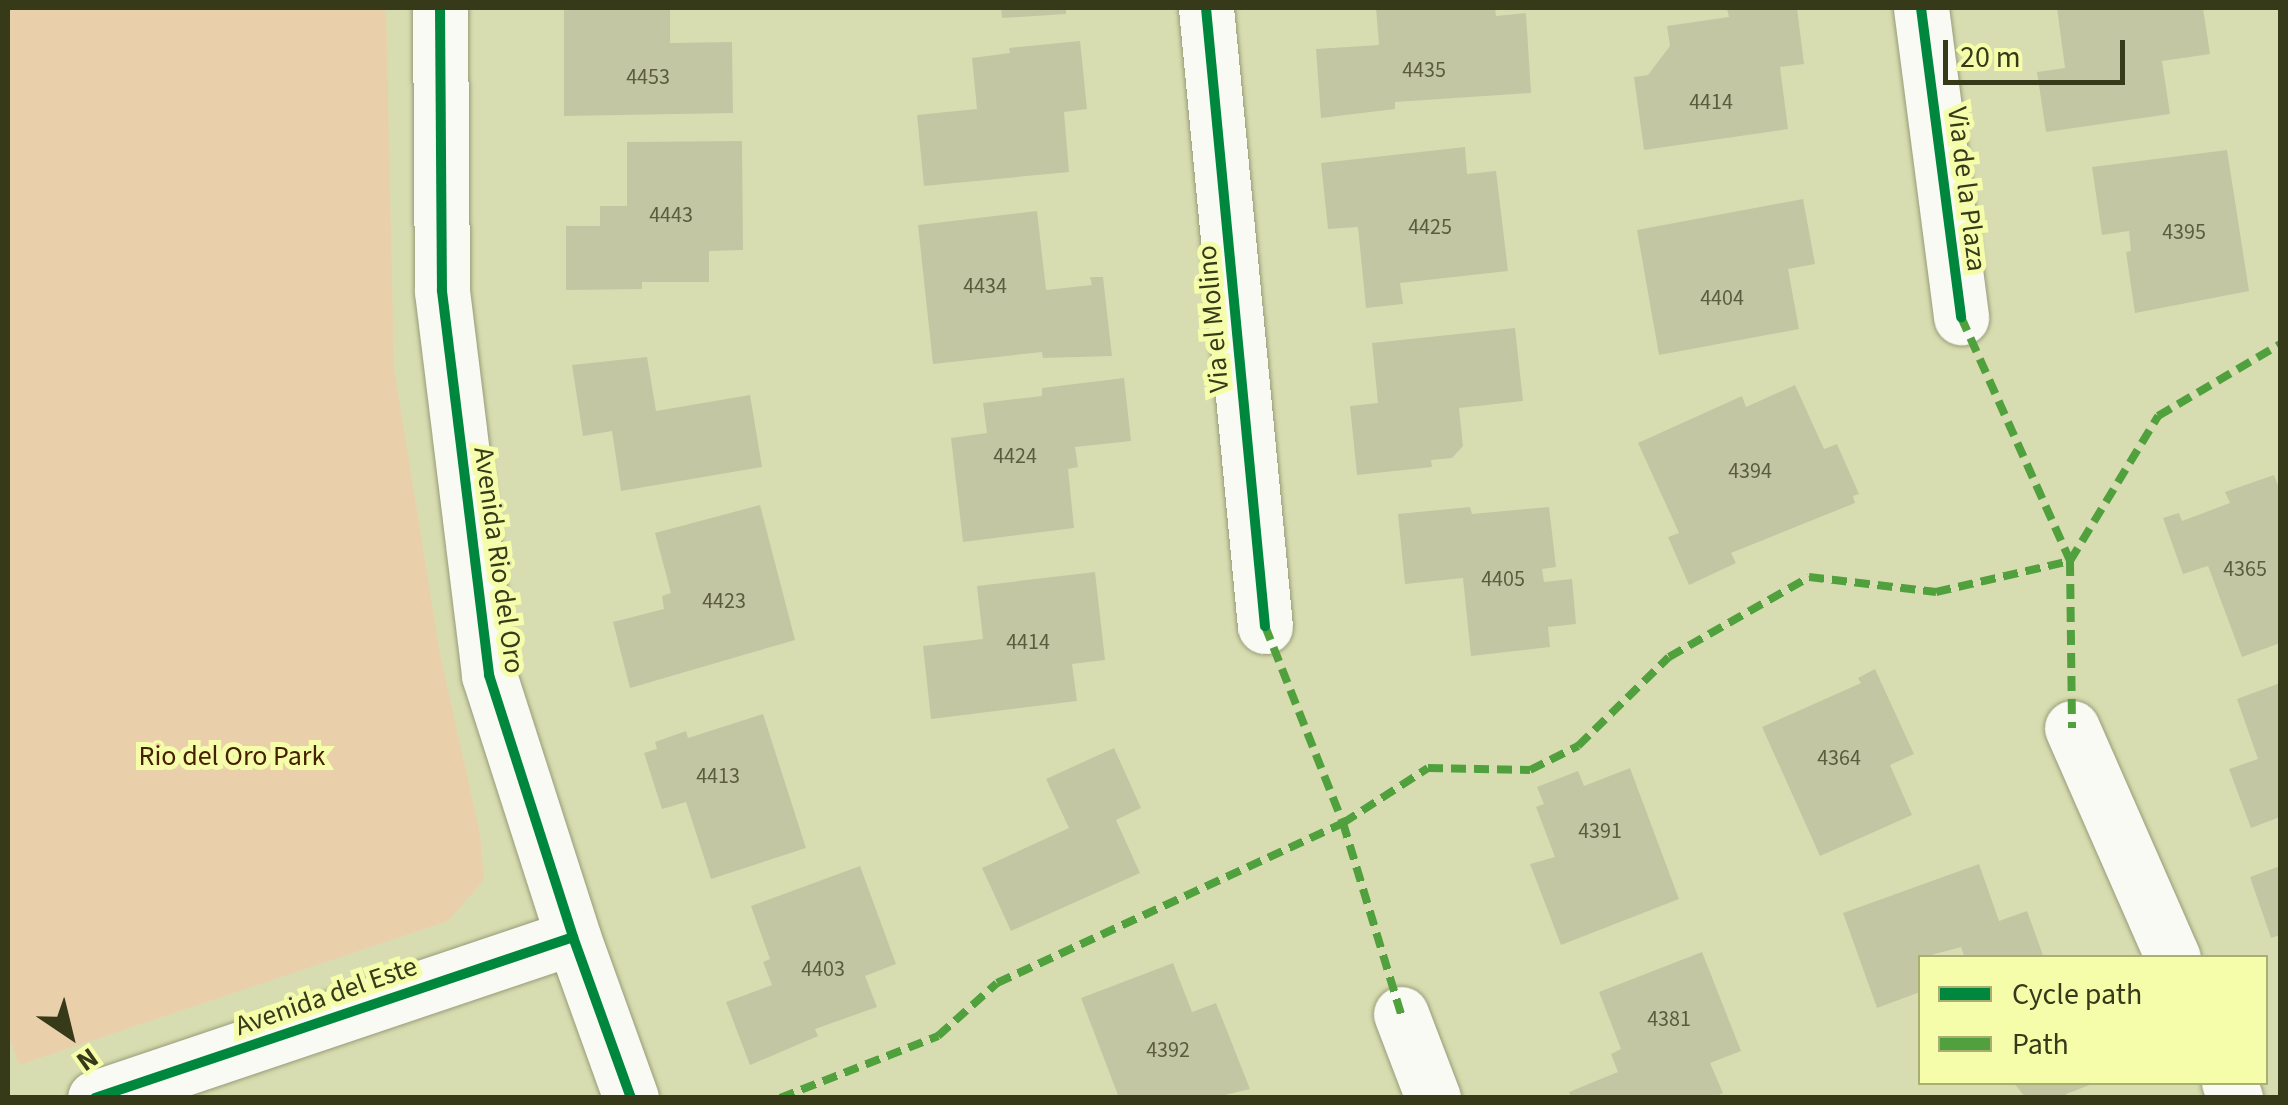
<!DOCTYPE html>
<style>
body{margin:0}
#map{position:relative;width:2288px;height:1105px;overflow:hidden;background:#d8ddb1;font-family:"Source Sans 3",sans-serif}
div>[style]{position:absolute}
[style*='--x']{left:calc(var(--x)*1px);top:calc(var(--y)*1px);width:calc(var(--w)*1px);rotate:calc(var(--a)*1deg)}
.green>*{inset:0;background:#ead0aa}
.building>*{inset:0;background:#c3c6a3}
.roads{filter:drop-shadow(0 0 2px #989c78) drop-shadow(0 0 2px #989c78)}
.minor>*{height:55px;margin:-27.5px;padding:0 27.5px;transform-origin:27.5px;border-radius:27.5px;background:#f9faf3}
.quiet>*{height:8px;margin-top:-4px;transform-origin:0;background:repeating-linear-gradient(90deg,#51a03e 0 15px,transparent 0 23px)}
.cycleway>*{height:10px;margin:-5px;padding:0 5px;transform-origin:5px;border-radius:5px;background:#00873e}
span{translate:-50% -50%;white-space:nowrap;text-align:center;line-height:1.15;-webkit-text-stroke:10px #f5fdab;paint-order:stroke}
.number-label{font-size:22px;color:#5a5d3c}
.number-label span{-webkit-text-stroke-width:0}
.street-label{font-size:28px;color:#373a19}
.park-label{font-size:28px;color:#472001}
.frame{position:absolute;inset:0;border:10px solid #373a19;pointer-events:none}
.legend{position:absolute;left:1918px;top:955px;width:350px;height:130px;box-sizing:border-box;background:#f5fdab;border:2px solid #a9af71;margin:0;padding:12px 18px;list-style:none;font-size:30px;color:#373a19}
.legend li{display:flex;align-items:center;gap:20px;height:50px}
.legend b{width:50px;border:2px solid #a9af71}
.north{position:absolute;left:20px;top:985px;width:100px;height:100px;-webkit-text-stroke:8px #f5fdab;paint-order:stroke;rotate:145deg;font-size:28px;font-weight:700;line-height:40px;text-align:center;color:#373a19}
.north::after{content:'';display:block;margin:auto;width:35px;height:45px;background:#373a19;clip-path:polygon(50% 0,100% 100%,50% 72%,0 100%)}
.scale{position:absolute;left:1943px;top:40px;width:182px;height:45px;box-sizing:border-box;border:5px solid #373a19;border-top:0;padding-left:12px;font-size:30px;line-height:35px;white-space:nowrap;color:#373a19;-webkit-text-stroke:8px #f5fdab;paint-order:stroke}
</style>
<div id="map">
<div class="green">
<div style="clip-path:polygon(8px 8px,386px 8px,394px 368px,440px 654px,480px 834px,484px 880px,448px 921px,19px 1065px,8px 1034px)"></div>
</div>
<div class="building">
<div style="clip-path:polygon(564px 8px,670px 8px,670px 43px,732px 42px,733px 113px,564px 116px)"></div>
<div style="clip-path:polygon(1001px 8px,1066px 8px,1066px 14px,1002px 18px)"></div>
<div style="clip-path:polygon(1376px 8px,1495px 8px,1496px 16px,1526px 13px,1531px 93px,1395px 102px,1395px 109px,1321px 118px,1316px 49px,1379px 45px)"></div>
<div style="clip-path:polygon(1742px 8px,1797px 8px,1804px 64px,1780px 67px,1788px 129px,1644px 150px,1634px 77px,1648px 75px,1670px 46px,1667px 26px,1729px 17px,1727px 9px)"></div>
<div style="clip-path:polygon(2057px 8px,2203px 8px,2210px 54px,2162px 61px,2170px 114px,2046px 132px,2037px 72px,2065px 68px)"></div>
<div style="clip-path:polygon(1080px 41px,1087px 109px,1064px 112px,1069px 172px,924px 186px,917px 115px,977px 109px,972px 58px,1010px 53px,1009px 48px)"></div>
<div style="clip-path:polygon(742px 141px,743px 250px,709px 251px,709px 282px,642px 282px,642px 289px,566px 290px,566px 226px,600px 226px,600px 206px,627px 206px,627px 142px)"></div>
<div style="clip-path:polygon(1465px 147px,1467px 174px,1496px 171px,1508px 271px,1400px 283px,1403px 304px,1366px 308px,1358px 227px,1328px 229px,1321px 163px)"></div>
<div style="clip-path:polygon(2227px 150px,2249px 291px,2135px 313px,2126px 252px,2131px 251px,2129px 231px,2102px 235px,2092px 167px)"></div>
<div style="clip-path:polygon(1803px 199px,1815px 264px,1788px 269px,1799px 329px,1659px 355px,1637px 230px)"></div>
<div style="clip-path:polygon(1037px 211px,1046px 290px,1092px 285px,1090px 277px,1103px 277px,1112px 356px,1043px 358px,1042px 352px,933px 364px,918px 225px)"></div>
<div style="clip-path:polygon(1515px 328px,1523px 401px,1459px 408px,1463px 446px,1452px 458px,1431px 460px,1432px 467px,1357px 475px,1350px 406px,1378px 403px,1372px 343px)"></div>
<div style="clip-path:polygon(647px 357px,656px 411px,750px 395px,762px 467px,621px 491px,612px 431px,583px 436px,572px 365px)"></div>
<div style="clip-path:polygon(1124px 378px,1131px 441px,1075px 447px,1078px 467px,1068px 469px,1074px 528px,963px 542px,951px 438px,987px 433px,983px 403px,1042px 396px,1042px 388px)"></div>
<div style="clip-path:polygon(1795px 385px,1824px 449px,1837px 444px,1859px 494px,1853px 496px,1855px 503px,1731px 553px,1736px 563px,1689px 585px,1668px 537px,1679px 533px,1638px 443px,1742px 396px,1746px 407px)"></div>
<div style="clip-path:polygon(2274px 475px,2280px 491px,2280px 643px,2242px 657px,2208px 566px,2183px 574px,2163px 518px,2179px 513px,2182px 521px,2230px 503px,2225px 492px)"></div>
<div style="clip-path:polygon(760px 505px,795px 640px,630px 688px,613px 622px,664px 609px,662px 596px,671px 593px,655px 533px)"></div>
<div style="clip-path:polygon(1470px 507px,1472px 514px,1549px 507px,1556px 567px,1542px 569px,1544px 582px,1572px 579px,1576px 624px,1548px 627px,1550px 647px,1471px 656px,1463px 578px,1405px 584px,1398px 514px)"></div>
<div style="clip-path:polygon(1095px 572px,1105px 660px,1072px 664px,1077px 701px,931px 719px,923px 646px,983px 639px,977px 586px)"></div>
<div style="clip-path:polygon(1875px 669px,1914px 754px,1890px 765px,1912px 815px,1820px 856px,1762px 727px,1861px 683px,1858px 678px)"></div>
<div style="clip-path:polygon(2280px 683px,2280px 817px,2251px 828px,2229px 769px,2258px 759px,2237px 699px)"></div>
<div style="clip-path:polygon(763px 714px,806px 848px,711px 879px,686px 802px,662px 809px,644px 753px,657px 749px,655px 742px,686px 731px,688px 738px)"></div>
<div style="clip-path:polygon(1114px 748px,1141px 808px,1116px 820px,1140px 873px,1011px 931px,982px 868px,1069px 828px,1046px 779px)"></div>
<div style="clip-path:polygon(1630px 768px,1679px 899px,1561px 945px,1530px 864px,1555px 857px,1536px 807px,1544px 804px,1537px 787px,1578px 771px,1584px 786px)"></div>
<div style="clip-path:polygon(1979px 864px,1999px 921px,2027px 911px,2044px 958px,1965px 958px,1961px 947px,1920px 958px,1920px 992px,1877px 1008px,1843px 913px)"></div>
<div style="clip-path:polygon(860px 866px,896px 964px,865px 976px,877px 1007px,815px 1029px,818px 1036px,750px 1065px,726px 1002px,772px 985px,763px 962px,770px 959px,751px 906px)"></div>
<div style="clip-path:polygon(2280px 866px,2280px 935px,2271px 938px,2250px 877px)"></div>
<div style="clip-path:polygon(1702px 952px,1741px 1051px,1710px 1063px,1723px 1093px,1712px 1098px,1571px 1098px,1569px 1092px,1618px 1072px,1611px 1054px,1621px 1049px,1599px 992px)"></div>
<div style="clip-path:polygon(1173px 963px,1192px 1012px,1216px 1003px,1250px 1089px,1212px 1098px,1119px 1098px,1081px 998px)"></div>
<div style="clip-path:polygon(2013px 1082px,2095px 1082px,2095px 1083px,2066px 1094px,2068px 1098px,2026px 1098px)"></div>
</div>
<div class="roads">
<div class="minor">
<div style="--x:440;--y:8;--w:283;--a:89.6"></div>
<div style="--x:442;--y:291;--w:387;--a:83"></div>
<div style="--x:489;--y:675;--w:275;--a:72.2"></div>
<div style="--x:573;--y:937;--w:171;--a:70.2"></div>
<div style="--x:1206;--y:8;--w:621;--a:84.55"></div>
<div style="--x:1921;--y:8;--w:312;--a:82.6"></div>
<div style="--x:2072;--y:728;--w:251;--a:66.3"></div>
<div style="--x:1401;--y:1014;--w:90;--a:69.1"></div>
<div style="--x:2229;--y:1082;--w:17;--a:69"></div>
<div style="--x:95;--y:1098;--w:504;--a:-18.61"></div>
</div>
</div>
<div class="quiet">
<div style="--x:1961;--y:317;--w:267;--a:65.9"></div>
<div style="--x:2070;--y:561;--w:167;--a:89.3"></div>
<div style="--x:1265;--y:626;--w:212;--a:68.4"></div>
<div style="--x:1343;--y:823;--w:200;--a:73.1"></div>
<div style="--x:780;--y:1098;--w:170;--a:-21.4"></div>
<div style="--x:938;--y:1036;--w:79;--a:-41.9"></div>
<div style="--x:997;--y:983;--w:381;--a:-24.8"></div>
<div style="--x:1343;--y:823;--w:101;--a:-32.9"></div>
<div style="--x:1428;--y:768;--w:102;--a:1.1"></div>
<div style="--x:1530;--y:770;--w:54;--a:-26.6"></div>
<div style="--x:1578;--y:746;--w:127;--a:-44.4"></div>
<div style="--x:1669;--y:657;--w:161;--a:-29.7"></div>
<div style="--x:1809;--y:577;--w:128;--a:6.7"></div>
<div style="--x:1936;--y:592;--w:138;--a:-13"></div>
<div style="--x:2070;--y:561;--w:170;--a:-58.7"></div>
<div style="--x:2158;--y:416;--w:142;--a:-30.5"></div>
</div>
<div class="cycleway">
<div style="--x:440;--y:8;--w:283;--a:89.6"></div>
<div style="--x:442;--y:291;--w:387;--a:83"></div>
<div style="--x:489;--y:675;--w:275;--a:72.2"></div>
<div style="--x:573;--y:937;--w:171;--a:70.2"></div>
<div style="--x:1206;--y:8;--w:621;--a:84.55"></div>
<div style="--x:1921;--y:8;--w:312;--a:82.6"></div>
<div style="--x:95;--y:1098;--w:504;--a:-18.61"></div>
</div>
<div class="number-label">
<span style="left:1424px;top:71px">4435</span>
<span style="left:648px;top:78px">4453</span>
<span style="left:1711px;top:103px">4414</span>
<span style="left:671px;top:216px">4443</span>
<span style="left:1430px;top:228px">4425</span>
<span style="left:2184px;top:233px">4395</span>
<span style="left:985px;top:287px">4434</span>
<span style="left:1722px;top:299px">4404</span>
<span style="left:1015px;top:457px">4424</span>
<span style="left:1750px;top:472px">4394</span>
<span style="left:2245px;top:570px">4365</span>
<span style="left:1503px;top:580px">4405</span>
<span style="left:724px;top:602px">4423</span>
<span style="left:1028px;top:643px">4414</span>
<span style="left:1839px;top:759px">4364</span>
<span style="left:718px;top:777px">4413</span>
<span style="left:1600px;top:832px">4391</span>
<span style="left:823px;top:970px">4403</span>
<span style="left:1669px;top:1020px">4381</span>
<span style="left:1168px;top:1051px">4392</span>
</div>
<div class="street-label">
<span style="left:1967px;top:189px;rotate:83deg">Via de la Plaza</span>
<span style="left:1213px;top:319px;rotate:-95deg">Via el Molino</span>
<span style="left:499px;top:560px;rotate:82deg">Avenida Rio del Oro</span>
<span style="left:326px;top:996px;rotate:-19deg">Avenida del Este</span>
</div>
<div class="park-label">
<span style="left:232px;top:756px">Rio del Oro Park</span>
</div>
<div class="frame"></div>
<ul class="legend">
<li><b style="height:12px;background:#00873e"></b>Cycle path</li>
<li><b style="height:12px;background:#51a03e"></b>Path</li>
</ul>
<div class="north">N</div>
<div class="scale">20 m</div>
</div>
